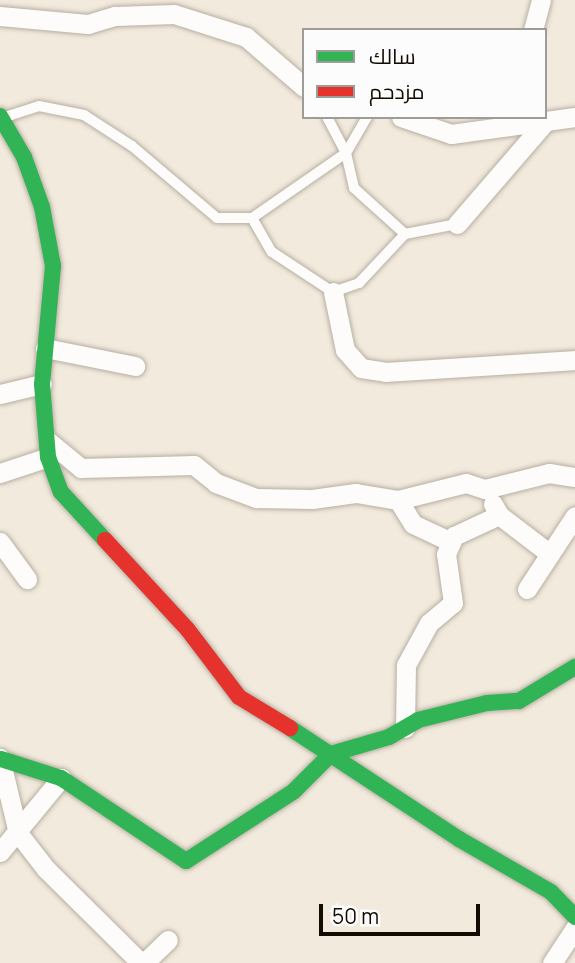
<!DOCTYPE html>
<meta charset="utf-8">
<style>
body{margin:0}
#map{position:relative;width:575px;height:963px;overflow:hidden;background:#f2eadc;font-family:Manrope,Cairo,sans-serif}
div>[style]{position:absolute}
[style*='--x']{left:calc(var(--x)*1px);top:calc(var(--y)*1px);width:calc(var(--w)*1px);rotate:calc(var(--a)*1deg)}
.roads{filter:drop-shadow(0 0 2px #b6afa2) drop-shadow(0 0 2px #b6afa2)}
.lane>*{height:10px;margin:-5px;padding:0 5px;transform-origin:5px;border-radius:5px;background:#fdfcfa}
.street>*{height:19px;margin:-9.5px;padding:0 9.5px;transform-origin:9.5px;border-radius:9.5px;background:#fdfcfa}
.fast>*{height:16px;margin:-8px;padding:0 8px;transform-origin:8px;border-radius:8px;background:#30b455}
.jam>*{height:16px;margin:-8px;padding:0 8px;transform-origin:8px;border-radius:8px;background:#e5322d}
span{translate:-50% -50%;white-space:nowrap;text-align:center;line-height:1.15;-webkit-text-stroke:5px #fcfcfc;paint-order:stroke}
.legend{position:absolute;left:302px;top:28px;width:245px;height:91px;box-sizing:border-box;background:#fcfcfc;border:2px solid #9e9c98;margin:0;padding:9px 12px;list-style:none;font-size:21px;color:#120b02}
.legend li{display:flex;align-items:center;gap:14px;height:35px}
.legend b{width:35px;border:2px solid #9e9c98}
.scale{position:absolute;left:319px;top:904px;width:161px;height:32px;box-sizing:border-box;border:4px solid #120b02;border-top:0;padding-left:9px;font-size:21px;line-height:24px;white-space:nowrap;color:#120b02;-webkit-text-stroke:5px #fcfcfc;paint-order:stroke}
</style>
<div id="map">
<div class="roads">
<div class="lane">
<div style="--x:327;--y:117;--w:41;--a:62.2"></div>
<div style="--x:346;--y:153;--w:36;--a:77"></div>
<div style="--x:354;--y:188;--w:69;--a:42"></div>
<div style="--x:2;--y:118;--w:39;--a:-18"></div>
<div style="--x:39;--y:106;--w:46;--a:11.3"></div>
<div style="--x:84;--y:115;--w:57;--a:32.9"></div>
<div style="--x:132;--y:146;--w:111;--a:40.3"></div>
<div style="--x:217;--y:218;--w:35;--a:0"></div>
<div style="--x:252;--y:218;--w:39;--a:60"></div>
<div style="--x:272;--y:252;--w:73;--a:33.3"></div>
<div style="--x:333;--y:292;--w:28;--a:-19"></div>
<div style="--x:359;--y:283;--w:67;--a:-46.8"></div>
<div style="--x:405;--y:234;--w:53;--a:-10.9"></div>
<div style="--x:252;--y:218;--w:114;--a:-34.7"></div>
<div style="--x:346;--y:153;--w:42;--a:-59.7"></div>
</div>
<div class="street">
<div style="--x:0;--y:16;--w:88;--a:5.2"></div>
<div style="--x:88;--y:24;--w:28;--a:-17"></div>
<div style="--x:115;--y:16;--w:59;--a:-1.9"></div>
<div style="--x:174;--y:14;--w:76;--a:17.7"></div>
<div style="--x:246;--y:37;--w:77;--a:40.8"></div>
<div style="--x:533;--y:30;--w:31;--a:-75"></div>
<div style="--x:401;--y:117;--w:53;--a:18.8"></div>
<div style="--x:451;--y:134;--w:125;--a:-7.8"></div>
<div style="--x:457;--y:224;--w:135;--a:-49.2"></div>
<div style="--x:333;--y:292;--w:59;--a:78.3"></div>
<div style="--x:345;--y:350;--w:24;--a:48"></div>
<div style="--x:361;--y:368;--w:25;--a:9"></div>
<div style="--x:386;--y:372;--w:189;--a:-3.6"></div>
<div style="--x:45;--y:348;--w:92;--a:11.3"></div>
<div style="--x:0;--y:394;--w:43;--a:-13.4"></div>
<div style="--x:48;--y:441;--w:43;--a:39.3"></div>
<div style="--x:81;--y:468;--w:113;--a:-1.5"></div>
<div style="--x:194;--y:465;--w:28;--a:39"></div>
<div style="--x:216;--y:483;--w:43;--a:20.6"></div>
<div style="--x:256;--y:498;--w:56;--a:1"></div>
<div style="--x:312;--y:499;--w:44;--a:-7.8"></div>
<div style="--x:356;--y:493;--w:43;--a:9.5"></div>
<div style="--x:398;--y:500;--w:70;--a:-14"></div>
<div style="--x:466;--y:483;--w:20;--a:18"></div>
<div style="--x:485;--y:489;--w:66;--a:-14"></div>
<div style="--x:549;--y:473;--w:26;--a:9"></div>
<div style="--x:0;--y:473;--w:51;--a:-18.4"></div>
<div style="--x:398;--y:500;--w:28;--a:58"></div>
<div style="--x:413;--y:524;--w:42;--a:25.3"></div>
<div style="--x:493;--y:504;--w:13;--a:61"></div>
<div style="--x:499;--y:515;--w:64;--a:37.4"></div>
<div style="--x:0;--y:542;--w:46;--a:53.9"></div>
<div style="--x:527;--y:589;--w:87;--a:-56.7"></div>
<div style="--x:405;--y:728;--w:63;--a:-89.1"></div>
<div style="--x:406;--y:665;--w:48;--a:-61.3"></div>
<div style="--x:429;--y:623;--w:31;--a:-40"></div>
<div style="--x:453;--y:603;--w:49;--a:-98.1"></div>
<div style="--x:446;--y:554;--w:20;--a:-66"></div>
<div style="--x:454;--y:536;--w:50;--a:-25"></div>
<div style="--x:0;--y:758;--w:77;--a:76.5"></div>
<div style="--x:18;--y:833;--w:46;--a:52.1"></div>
<div style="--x:46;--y:869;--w:134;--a:44.7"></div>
<div style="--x:0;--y:852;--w:96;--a:-50.5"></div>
<div style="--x:144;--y:963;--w:33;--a:-44"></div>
<div style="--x:552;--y:963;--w:42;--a:-56.7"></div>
</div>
<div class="fast">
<div style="--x:0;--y:116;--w:48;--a:59.7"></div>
<div style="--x:24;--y:157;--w:53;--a:70.2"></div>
<div style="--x:42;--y:207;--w:60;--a:79.4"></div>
<div style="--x:53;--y:266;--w:119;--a:95.3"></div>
<div style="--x:42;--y:384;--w:73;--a:85.3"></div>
<div style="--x:48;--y:457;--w:37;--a:70"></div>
<div style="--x:61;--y:492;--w:65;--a:47.5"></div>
<div style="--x:290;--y:728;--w:202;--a:33.3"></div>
<div style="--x:459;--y:839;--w:106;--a:29.9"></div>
<div style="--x:551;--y:892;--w:35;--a:46"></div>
<div style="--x:1;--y:759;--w:63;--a:17.6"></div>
<div style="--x:61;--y:778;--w:150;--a:33.6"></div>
<div style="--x:186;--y:861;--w:129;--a:-32.9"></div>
<div style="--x:294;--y:791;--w:52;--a:-45"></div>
<div style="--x:331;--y:754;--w:60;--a:-16.3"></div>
<div style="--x:389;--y:737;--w:34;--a:-30"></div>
<div style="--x:418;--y:720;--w:71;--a:-13.8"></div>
<div style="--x:487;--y:703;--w:32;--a:-4"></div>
<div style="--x:519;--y:701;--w:66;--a:-31.3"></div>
</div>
<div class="jam">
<div style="--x:105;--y:540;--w:122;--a:47.3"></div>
<div style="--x:188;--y:630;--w:84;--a:52.7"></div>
<div style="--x:239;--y:697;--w:60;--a:31.3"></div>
</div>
</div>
<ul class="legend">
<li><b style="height:9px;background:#30b455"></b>سالك</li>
<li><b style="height:9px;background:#e5322d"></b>مزدحم</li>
</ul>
<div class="scale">50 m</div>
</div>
